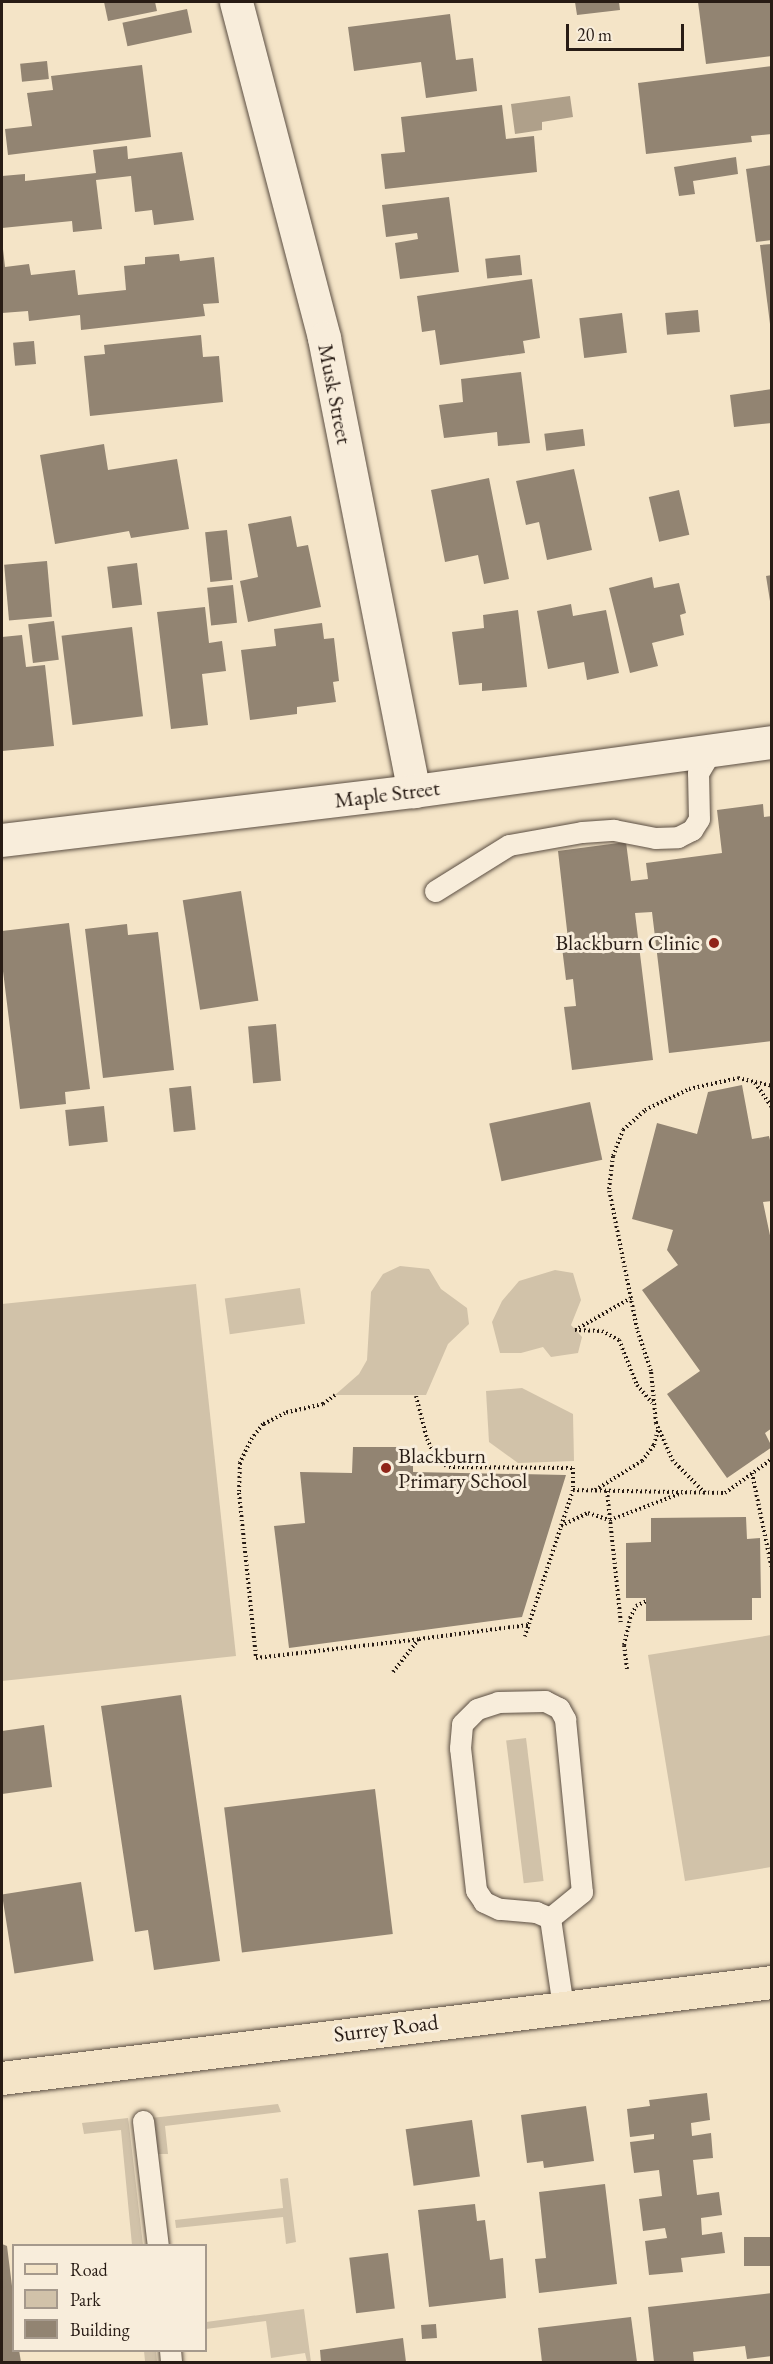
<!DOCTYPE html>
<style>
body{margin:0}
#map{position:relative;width:773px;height:2364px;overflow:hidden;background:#f4e4c7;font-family:"EB Garamond",serif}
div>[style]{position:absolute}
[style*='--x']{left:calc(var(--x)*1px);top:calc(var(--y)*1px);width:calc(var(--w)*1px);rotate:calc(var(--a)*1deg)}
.green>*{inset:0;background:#d1c2a9;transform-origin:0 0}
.water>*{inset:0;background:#afa08a}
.building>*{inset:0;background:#928472;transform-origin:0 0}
.path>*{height:4px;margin-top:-2px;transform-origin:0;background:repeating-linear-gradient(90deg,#281c15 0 1.5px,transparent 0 4.5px)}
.roads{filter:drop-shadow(0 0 2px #5b4e42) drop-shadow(0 0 2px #5b4e42)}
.service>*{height:21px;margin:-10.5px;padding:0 10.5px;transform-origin:10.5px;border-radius:10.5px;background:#f8eddb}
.minor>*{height:33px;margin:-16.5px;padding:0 16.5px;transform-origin:16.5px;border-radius:16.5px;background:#f8eddb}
.primary>*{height:33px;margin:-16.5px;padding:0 16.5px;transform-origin:16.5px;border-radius:16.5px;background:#f4e4c7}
.dots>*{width:16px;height:16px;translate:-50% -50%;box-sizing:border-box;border:3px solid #f8eddb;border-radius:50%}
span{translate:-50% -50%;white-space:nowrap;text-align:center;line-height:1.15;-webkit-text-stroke:6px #f8eddb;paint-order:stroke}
.street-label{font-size:22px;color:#281c15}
.poi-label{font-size:22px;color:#281c15}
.right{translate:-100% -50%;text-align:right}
.left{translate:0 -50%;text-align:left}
.frame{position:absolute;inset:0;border:3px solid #281c15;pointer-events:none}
.legend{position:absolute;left:12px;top:2244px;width:195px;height:108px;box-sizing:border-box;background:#f8eddb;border:2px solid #a5998c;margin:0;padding:8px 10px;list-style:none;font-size:18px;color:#281c15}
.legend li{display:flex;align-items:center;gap:12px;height:30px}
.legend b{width:30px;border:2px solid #a5998c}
.scale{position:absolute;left:566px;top:24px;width:118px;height:27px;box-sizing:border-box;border:3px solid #281c15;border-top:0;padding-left:8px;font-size:18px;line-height:21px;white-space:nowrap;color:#281c15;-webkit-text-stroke:4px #f8eddb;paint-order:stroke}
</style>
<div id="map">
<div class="green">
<div style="clip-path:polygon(400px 1266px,429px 1269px,441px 1289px,467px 1308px,469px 1324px,448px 1344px,426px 1395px,335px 1395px,359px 1374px,367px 1360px,371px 1292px,383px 1274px)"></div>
<div style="clip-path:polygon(555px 1270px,573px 1273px,581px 1300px,571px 1325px,582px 1337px,578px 1353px,551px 1357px,543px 1347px,521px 1353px,500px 1353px,492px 1322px,502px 1301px,519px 1281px)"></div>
<div style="clip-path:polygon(196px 1284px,236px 1656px,2px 1681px,2px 1304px)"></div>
<div style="left:300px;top:1288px;width:36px;height:76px;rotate:82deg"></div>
<div style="clip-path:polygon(522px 1388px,573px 1414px,574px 1461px,518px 1463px,489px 1442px,486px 1391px)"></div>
<div style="clip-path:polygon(771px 1635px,771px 1867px,685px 1881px,648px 1655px)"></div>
<div style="left:526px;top:1738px;width:144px;height:20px;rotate:83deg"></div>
<div style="clip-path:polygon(278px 2104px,281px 2112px,165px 2126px,168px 2154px,158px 2154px,155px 2149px,151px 2118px)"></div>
<div style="clip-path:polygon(128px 2118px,129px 2125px,143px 2245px,132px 2245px,121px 2130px,84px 2134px,82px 2123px)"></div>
<div style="clip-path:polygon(288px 2178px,296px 2242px,286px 2244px,283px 2217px,176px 2228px,175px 2220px,283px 2208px,280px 2179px)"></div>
<div style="clip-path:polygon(304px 2309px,311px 2362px,307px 2362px,305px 2353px,271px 2358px,266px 2321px,206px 2329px,206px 2322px)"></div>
<div style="clip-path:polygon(144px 2351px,156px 2351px,157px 2362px,133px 2362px,145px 2361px)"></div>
</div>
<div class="water">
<div style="clip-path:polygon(570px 96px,573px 117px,542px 122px,542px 130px,515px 134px,511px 104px)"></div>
</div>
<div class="building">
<div style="clip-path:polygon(104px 2px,155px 2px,157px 11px,108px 21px)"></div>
<div style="clip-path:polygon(575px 2px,619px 2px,620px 10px,577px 15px)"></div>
<div style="clip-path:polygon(698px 2px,772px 2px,772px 56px,706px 64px)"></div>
<div style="left:187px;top:9px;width:24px;height:66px;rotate:78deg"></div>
<div style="clip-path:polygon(450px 14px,456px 60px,473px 58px,477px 91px,426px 98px,421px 62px,354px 71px,348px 27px)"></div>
<div style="left:47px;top:61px;width:18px;height:27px;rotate:84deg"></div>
<div style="clip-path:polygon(142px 65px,151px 137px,8px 155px,5px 129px,32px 126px,27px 93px,53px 90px,51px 76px)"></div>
<div style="clip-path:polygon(772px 66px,772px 134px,751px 136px,752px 142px,646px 154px,638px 83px)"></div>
<div style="clip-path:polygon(502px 105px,506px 139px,534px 136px,537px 172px,385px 189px,381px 154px,405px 152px,401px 117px)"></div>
<div style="clip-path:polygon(127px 146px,128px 159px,182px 152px,194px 220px,154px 225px,152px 210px,135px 212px,131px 176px,96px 180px,102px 229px,73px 232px,72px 221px,2px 228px,2px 176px,25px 174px,25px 181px,96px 173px,93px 150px)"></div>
<div style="clip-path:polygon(736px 157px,738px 174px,693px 181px,695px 194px,679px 196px,674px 167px)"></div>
<div style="clip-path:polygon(772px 165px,772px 240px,756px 242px,746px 169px)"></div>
<div style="clip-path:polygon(449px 197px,459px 272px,400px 279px,395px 243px,418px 239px,417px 233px,386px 237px,382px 205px)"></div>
<div style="clip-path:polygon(2px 240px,5px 267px,29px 264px,31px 275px,75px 270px,78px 295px,126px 290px,124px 266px,145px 264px,145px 257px,179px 254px,180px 261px,214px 257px,219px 303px,203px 304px,205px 316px,81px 330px,80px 315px,29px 321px,28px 311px,2px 313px)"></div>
<div style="clip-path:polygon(772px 244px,772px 324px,770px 324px,760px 245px)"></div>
<div style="left:520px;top:255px;width:20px;height:35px;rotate:84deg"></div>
<div style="clip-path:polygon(532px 279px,540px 338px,523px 341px,525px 353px,440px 365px,435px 330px,422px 332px,417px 296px)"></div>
<div style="left:698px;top:310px;width:22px;height:33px;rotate:85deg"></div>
<div style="left:622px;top:313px;width:40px;height:43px;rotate:83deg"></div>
<div style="clip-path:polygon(201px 335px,203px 357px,219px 356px,223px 402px,90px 416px,84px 356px,105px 354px,104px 345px)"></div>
<div style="left:34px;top:341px;width:23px;height:21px;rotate:85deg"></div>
<div style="clip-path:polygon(521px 372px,530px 443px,498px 446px,497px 432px,444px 438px,439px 405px,463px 402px,461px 379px)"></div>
<div style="clip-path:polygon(772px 389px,772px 423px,734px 427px,730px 395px)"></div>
<div style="left:583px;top:429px;width:17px;height:39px;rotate:83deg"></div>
<div style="clip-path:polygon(104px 444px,108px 470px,177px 459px,189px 529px,131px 538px,129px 531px,55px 544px,40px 455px)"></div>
<div style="clip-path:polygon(574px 469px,592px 550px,547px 560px,539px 522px,526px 525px,516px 481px)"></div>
<div style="clip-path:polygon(489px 478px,509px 579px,484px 584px,478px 555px,445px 562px,431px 490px)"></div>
<div style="left:679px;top:490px;width:46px;height:31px;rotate:77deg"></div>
<div style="clip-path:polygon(291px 516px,297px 547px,308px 545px,321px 607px,248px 622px,240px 581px,258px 577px,248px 524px)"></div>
<div style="left:227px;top:530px;width:50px;height:22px;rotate:84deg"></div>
<div style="left:47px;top:561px;width:56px;height:43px;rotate:85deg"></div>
<div style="left:137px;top:563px;width:42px;height:30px;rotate:83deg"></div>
<div style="clip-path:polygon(772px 575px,772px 601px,770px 601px,766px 576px)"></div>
<div style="clip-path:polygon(652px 577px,654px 588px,679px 583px,686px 613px,680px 615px,684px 635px,652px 643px,658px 666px,630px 673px,609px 588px)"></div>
<div style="left:233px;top:585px;width:38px;height:26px;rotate:84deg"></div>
<div style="clip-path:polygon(571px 604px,573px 616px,606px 610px,619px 673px,587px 680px,584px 662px,548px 669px,537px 611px)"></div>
<div style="clip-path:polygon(205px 607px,209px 643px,222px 641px,226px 671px,202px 674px,208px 725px,171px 729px,157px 612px)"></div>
<div style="clip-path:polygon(518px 610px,527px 687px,482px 691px,482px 683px,459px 685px,452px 632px,484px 628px,483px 615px)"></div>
<div style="left:54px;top:621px;width:39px;height:26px;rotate:83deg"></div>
<div style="clip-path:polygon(322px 623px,324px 639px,334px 638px,339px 681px,333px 682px,336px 702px,297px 707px,297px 714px,250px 720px,241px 650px,276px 646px,274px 629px)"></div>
<div style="left:132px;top:627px;width:90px;height:71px;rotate:83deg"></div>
<div style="clip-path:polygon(22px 635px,26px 667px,45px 665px,54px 746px,2px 751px,2px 637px)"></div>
<div style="clip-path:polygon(763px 804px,764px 817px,772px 816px,772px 1041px,669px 1053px,652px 912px,635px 913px,653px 1060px,572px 1070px,564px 1007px,576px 1006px,573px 979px,566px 980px,561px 939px,568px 939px,558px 851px,626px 842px,631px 881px,648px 879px,646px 863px,722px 853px,717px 810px)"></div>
<div style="left:241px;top:891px;width:111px;height:59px;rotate:81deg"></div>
<div style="clip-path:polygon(69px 923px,90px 1089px,65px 1092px,66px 1104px,20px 1109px,2px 963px,2px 931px)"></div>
<div style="clip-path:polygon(127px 924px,128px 935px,158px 932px,174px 1070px,103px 1078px,85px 929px)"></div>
<div style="left:276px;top:1024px;width:57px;height:28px;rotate:85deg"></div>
<div style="clip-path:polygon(742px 1085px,752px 1139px,769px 1136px,772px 1148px,772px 1201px,763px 1202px,772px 1245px,772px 1428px,765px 1433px,772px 1447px,727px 1478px,667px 1394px,700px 1371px,642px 1290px,678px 1265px,667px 1250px,673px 1230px,632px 1219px,657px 1123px,697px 1134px,708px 1092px)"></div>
<div style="left:191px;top:1086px;width:44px;height:22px;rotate:84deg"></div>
<div style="left:590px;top:1102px;width:59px;height:103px;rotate:78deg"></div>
<div style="left:104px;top:1106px;width:36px;height:39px;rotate:84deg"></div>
<div style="clip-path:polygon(353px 1447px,413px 1447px,413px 1472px,566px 1475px,522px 1617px,289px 1648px,274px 1526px,305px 1523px,300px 1472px,352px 1473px)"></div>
<div style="clip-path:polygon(746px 1517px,747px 1539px,760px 1538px,761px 1598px,752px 1598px,752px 1620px,646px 1621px,646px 1598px,626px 1598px,626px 1543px,651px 1542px,651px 1518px)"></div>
<div style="clip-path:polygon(181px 1695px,220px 1961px,154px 1970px,148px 1930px,135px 1932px,101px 1706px)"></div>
<div style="clip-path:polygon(44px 1725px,52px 1787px,2px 1794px,2px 1731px)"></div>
<div style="left:375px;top:1789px;width:146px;height:152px;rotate:83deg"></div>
<div style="left:81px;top:1882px;width:80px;height:80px;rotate:81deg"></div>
<div style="clip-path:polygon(707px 2093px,710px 2120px,691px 2123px,692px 2136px,711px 2133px,713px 2158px,693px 2160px,697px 2195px,719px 2192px,722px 2215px,701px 2218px,702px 2235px,722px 2232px,725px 2253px,681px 2258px,683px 2272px,649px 2275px,645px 2241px,667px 2238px,665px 2228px,643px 2231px,639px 2199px,662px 2196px,659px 2170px,634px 2173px,630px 2142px,654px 2139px,654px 2134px,630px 2137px,627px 2109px,650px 2106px,649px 2100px)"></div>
<div style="clip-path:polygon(586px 2106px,594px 2161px,544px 2168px,543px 2161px,527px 2163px,521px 2115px)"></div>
<div style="left:472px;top:2120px;width:57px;height:67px;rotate:82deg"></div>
<div style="clip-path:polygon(605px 2184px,617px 2284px,539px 2293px,535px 2259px,546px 2258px,539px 2192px)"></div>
<div style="clip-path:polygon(475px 2204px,477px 2221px,485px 2220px,490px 2260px,503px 2258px,506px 2298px,429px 2307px,418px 2210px)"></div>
<div style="left:772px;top:2237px;width:29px;height:28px;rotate:90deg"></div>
<div style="clip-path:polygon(2px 2244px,7px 2246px,14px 2302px,14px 2350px,19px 2350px,21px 2362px,2px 2362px)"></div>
<div style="left:388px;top:2253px;width:56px;height:39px;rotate:83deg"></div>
<div style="clip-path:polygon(772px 2293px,772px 2356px,747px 2359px,745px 2346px,693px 2352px,694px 2362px,654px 2362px,648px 2307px)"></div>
<div style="clip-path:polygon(631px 2317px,637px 2362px,542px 2362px,538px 2328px)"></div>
<div style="left:436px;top:2324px;width:14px;height:15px;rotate:86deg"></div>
<div style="clip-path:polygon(403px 2338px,406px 2362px,321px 2362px,320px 2350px)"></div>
</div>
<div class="path">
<div style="--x:755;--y:1083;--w:29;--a:55"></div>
<div style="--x:631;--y:1298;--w:64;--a:150.3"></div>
<div style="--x:575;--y:1330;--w:27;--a:2"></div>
<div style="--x:602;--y:1331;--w:19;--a:28"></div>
<div style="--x:619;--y:1340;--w:48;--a:68.2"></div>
<div style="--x:637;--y:1385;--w:23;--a:50"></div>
<div style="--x:335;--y:1395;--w:15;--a:143"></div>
<div style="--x:323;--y:1404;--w:39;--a:167"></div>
<div style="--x:285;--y:1413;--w:25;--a:153"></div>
<div style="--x:263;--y:1424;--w:18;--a:128"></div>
<div style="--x:252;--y:1438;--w:28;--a:116"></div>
<div style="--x:240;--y:1463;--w:30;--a:92"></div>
<div style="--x:239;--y:1493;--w:166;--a:84.1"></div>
<div style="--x:256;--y:1658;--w:164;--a:-6.6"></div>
<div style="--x:416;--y:1396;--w:44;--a:75.7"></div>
<div style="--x:427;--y:1439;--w:24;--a:66"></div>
<div style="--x:437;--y:1461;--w:13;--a:27"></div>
<div style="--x:449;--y:1467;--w:124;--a:0.5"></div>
<div style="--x:573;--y:1468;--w:22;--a:90"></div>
<div style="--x:573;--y:1490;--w:154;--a:108.2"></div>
<div style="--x:752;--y:1473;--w:99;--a:78.3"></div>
<div style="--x:573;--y:1490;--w:152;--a:1.1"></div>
<div style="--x:725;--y:1493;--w:58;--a:-35.9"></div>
<div style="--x:595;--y:1490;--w:55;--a:-31.7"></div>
<div style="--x:642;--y:1461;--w:20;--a:-53"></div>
<div style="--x:654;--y:1445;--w:16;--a:-75"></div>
<div style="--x:607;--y:1491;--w:134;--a:84"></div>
<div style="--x:705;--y:1493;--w:45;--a:-135"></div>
<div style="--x:673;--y:1461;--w:42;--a:-114.1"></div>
<div style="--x:656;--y:1423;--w:52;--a:-95.5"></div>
<div style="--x:651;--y:1371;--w:44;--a:-108.4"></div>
<div style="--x:637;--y:1329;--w:143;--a:-101.3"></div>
<div style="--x:609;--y:1189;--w:33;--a:-83"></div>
<div style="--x:613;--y:1156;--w:28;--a:-69"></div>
<div style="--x:623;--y:1130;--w:30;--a:-42"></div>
<div style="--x:645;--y:1110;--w:49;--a:-25.5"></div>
<div style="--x:689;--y:1089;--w:50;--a:-12.7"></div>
<div style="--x:738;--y:1078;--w:35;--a:13"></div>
<div style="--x:561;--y:1526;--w:30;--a:-26"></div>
<div style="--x:588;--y:1513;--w:23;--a:18"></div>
<div style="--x:610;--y:1520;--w:77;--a:-20.6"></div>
<div style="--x:627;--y:1669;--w:24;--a:-97"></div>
<div style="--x:624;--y:1645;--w:28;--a:-77"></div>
<div style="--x:630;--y:1618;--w:13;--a:-63"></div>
<div style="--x:636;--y:1606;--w:12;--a:-24"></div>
<div style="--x:393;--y:1672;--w:42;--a:-51.8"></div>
<div style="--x:419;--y:1639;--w:110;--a:-7.3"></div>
</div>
<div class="roads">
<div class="service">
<div style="--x:435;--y:891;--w:87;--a:-31.9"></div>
<div style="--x:509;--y:845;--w:74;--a:-10.1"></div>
<div style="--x:582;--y:832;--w:32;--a:-4"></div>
<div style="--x:614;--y:830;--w:42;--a:11"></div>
<div style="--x:655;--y:838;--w:23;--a:-2"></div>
<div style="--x:678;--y:837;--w:16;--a:-27"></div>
<div style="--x:692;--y:830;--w:13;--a:-58"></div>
<div style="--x:699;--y:819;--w:46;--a:-91.2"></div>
<div style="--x:698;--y:773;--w:26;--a:-59"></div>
<div style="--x:550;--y:1918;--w:15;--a:-157"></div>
<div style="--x:536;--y:1912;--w:37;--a:-175"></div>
<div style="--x:499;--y:1909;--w:17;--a:-155"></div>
<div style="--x:484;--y:1902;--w:14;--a:-124"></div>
<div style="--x:476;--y:1890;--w:143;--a:-96.4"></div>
<div style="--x:460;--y:1748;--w:24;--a:-85"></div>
<div style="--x:462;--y:1724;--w:21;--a:-45"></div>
<div style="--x:477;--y:1709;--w:22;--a:-18"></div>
<div style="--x:498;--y:1702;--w:47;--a:-1.2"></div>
<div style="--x:545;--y:1701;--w:16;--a:27"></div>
<div style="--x:559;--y:1708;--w:13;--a:61"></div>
<div style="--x:565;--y:1719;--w:174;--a:84.4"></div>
<div style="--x:582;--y:1892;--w:41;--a:140.9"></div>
<div style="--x:550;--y:1918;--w:90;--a:81.7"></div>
<div style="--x:143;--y:2121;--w:126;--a:83.2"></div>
<div style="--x:170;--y:2350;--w:12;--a:85"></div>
</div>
<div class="minor">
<div style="--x:236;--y:2;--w:347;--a:75.3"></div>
<div style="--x:324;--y:338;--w:462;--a:78.8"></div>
<div style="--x:2;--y:840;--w:415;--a:-6.8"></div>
<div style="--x:414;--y:791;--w:361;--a:-7.8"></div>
</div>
<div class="primary">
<div style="--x:2;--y:2078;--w:776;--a:-7.11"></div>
</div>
</div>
<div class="dots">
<div style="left:714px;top:943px;background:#8f2418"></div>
<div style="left:386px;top:1468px;background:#8f2418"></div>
</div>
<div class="street-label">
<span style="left:335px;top:394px;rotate:79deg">Musk Street</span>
<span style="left:387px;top:794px;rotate:-7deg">Maple Street</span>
<span style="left:386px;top:2028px;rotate:-7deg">Surrey Road</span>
</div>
<div class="poi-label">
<span class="right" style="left:700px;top:943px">Blackburn Clinic</span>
<span class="left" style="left:398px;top:1468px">Blackburn<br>Primary School</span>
</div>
<div class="frame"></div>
<ul class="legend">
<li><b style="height:8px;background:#f4e4c7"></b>Road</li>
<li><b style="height:16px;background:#d1c2a9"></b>Park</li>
<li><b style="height:16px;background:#928472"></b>Building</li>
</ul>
<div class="scale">20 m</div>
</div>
